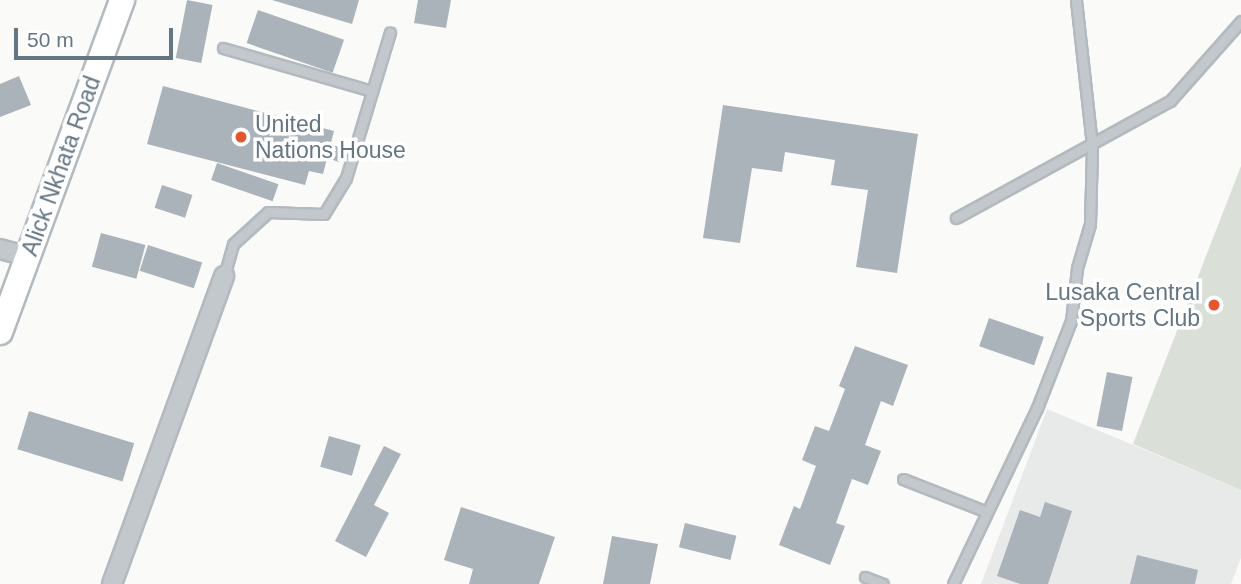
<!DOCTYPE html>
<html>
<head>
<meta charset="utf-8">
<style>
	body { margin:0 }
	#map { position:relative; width:1241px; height:584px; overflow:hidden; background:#fafaf8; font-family:Helvetica,sans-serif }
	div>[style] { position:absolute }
	.built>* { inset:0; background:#e8e9e9 }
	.green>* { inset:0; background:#dadfd7 }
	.building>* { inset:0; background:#aab3b9; transform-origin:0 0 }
	.roads { filter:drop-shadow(2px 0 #b3babf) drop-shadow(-2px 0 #b3babf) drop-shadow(0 2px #b3babf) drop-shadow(0 -2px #b3babf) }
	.lane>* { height:9px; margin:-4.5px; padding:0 4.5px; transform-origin:4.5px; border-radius:4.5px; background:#c3c8cc }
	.street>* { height:18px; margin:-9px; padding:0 9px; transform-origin:9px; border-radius:9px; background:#c3c8cc }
	.secondary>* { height:24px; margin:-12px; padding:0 12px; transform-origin:12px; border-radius:12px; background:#fff }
	.dots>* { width:19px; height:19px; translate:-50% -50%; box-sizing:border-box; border:4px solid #fff; border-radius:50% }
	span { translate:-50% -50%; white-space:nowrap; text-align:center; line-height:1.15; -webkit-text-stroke:7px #fff; paint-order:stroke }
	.poi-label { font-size:23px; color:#657683 }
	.left { translate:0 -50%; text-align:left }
	.right { translate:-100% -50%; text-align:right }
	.street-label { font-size:23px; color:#657683 }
	.scale { position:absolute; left:14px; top:28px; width:159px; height:32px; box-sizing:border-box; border:4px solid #657683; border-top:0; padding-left:9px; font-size:21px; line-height:24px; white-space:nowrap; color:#657683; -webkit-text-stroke:5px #fff; paint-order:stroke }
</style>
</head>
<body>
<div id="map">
	<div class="built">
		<i style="clip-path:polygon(1047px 409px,1241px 490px,1241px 558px,1231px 584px,981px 584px)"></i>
	</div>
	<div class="green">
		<i style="clip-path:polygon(1241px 166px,1241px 490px,1133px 444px)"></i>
	</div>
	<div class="building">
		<i style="left:187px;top:0;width:26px;height:59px;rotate:11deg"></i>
		<i style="clip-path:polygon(272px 0,359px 0,352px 24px)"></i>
		<i style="clip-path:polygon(418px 0,451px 0,446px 28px,414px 23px)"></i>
		<i style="left:258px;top:10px;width:91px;height:35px;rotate:19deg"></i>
		<i style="clip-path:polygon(19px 76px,31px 105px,0 117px,0 84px)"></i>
		<i style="clip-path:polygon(163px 86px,334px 131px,323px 174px,309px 171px,305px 185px,147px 144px)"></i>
		<i style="clip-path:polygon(723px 105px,918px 134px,897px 273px,856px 267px,868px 190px,831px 185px,835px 160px,785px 152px,782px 172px,752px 168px,740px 243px,703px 238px)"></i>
		<i style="left:333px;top:145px;width:12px;height:14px;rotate:20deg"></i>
		<i style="left:217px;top:163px;width:65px;height:18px;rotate:19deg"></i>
		<i style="left:162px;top:185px;width:32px;height:24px;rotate:18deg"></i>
		<i style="left:101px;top:233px;width:46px;height:35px;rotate:15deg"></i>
		<i style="left:148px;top:245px;width:57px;height:27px;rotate:18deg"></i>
		<i style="left:989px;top:318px;width:58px;height:30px;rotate:19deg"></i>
		<i style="clip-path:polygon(855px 346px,908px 365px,893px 406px,881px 401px,865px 445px,881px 451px,868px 485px,852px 479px,836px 523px,845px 526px,830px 565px,779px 545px,794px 506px,800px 509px,816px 466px,802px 460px,815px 426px,829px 431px,845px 389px,839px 386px)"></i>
		<i style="left:1107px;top:372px;width:26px;height:55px;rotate:11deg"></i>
		<i style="left:29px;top:411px;width:110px;height:40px;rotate:17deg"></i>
		<i style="left:329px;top:436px;width:33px;height:32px;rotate:16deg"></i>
		<i style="clip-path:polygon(384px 446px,401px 454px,374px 505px,389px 513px,366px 557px,335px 541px)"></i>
		<i style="clip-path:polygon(1045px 502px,1072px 511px,1048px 584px,1020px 584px,997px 576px,1020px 510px,1040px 517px)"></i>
		<i style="clip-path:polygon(461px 507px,555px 537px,539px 584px,469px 584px,473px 569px,444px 560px)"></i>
		<i style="left:685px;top:523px;width:53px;height:25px;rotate:14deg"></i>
		<i style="clip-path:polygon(612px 536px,658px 544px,650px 584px,603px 584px)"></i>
		<i style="clip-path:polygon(1137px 555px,1198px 570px,1195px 584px,1130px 584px)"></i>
	</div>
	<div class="roads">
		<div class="lane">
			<i style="left:223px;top:48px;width:155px;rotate:16.1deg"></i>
			<i style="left:956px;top:218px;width:244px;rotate:-28.7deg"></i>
			<i style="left:1170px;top:101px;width:107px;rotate:-48.4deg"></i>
			<i style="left:224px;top:276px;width:33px;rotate:-74deg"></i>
			<i style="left:233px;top:244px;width:47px;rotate:-42.4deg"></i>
			<i style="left:268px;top:212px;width:56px;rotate:2deg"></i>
			<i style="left:324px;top:214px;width:42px;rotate:-58.6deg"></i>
			<i style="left:346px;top:178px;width:152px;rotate:-73.2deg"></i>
			<i style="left:903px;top:479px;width:90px;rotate:21.4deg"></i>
			<i style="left:865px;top:577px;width:19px;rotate:21deg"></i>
			<i style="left:953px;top:584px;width:195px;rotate:-64.5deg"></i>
			<i style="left:1037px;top:408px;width:93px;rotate:-68.7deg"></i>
			<i style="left:1071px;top:321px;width:53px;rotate:-83.5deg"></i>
			<i style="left:1077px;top:268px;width:46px;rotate:-73.5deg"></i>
			<i style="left:1090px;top:224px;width:79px;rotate:-88.5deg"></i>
			<i style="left:1092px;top:145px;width:146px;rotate:-96.3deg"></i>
		</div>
		<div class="street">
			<i style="left:0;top:249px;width:28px;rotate:15deg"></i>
			<i style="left:112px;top:584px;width:328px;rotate:-70deg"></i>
		</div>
		<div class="secondary">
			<i style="left:0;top:332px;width:354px;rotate:-69.8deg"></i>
		</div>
	</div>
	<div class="dots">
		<i style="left:241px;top:137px;background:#e4572e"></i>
		<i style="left:1214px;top:305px;background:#e4572e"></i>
	</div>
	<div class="poi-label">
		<span class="left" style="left:255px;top:137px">United<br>Nations House</span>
		<span class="right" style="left:1200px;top:305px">Lusaka Central<br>Sports Club</span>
	</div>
	<div class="street-label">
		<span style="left:61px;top:166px;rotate:-70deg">Alick Nkhata Road</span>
	</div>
	<div class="scale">50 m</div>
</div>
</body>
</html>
